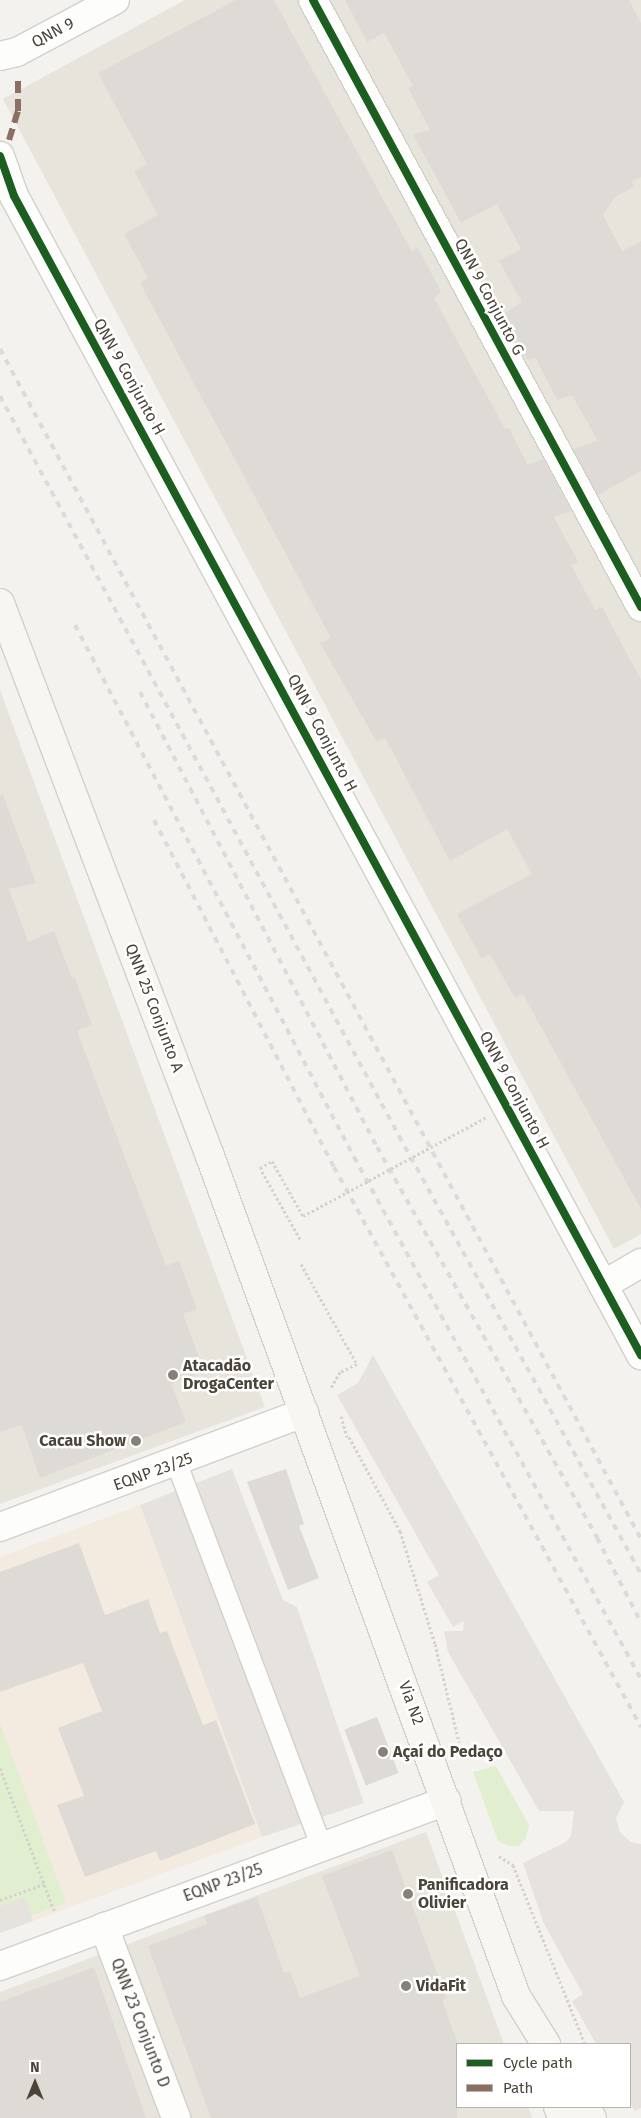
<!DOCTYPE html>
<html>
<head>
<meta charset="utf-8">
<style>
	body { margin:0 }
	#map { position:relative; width:641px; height:2118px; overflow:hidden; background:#f4f2ee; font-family:"Fira Sans",sans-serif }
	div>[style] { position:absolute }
	.residential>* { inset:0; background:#e7e4dc }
	.commercial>* { inset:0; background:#f3ebdf }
	.green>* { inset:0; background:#e1eecf }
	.parking>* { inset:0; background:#e6e3df }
	.building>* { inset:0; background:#dedbd6; transform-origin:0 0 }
	.path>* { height:3px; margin-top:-1.5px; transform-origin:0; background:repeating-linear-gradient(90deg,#d3d2cc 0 2.5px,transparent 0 5px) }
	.roads { filter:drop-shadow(1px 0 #d2d0cb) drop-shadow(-1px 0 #d2d0cb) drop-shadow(0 1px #d2d0cb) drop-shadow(0 -1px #d2d0cb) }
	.service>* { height:20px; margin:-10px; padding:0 10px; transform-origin:10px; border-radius:10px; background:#fdfdfc }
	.minor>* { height:28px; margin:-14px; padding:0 14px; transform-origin:14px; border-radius:14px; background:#fdfdfc }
	.tertiary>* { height:28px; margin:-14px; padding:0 14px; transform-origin:14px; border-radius:14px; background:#fdfdfc }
	.secondary>* { height:28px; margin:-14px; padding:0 14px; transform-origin:14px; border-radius:14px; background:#f7f6f1 }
	.rail>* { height:4px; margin-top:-2px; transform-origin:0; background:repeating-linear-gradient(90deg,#dbdbda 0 6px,transparent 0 12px) }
	.path-bridge>* { height:3px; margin-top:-1.5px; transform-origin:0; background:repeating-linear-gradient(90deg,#d3d2cc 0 2.5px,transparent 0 5px) }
	.quiet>* { height:6px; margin-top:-3px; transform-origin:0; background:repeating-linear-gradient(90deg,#8d6e63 0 12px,transparent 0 18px) }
	.cycleway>* { height:8px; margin:-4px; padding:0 4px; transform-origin:4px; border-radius:4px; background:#1b5e20 }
	.dots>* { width:14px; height:14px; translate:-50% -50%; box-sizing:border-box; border:2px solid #fff; border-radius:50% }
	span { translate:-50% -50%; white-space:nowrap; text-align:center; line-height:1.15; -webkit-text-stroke:5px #fff; paint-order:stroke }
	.street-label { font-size:16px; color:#4b4439 }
	.poi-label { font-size:16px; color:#4b4439; font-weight:700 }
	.left { translate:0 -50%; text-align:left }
	.right { translate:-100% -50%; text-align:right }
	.legend { position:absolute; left:456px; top:2043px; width:175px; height:65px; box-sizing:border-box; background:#fff; border:1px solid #b7b4b0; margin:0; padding:6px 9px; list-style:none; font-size:15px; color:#4b4439 }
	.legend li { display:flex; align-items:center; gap:10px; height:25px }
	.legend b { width:25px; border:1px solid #b7b4b0 }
	.north { position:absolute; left:10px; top:2058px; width:50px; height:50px; -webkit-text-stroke:4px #fff; paint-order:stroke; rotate:0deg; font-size:14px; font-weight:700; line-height:20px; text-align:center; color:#4b4439 }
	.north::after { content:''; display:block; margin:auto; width:18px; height:22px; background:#4b4439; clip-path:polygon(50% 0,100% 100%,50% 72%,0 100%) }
</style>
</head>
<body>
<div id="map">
	<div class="residential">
		<i style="clip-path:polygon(185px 0,641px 0,641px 1234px,614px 1249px,3px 99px)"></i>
		<i style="clip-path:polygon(0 690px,265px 1407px,0 1504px)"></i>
		<i style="clip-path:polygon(426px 1832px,504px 2044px,457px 2044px,457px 2107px,528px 2107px,532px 2118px,0 2118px,0 1992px)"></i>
	</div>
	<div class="commercial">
		<i style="clip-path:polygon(140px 1505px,262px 1837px,0 1933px,0 1557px)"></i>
	</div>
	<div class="green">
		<i style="clip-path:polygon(0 1723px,66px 1903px,0 1927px)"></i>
		<i style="clip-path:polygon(496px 1766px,529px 1825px,526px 1838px,519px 1846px,508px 1846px,498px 1841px,473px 1772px)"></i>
	</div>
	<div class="parking">
		<i style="clip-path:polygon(373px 1355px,624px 1802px,616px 1818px,620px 1832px,631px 1842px,641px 1844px,641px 2108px,635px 2111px,630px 2103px,630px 2044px,596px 2044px,572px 2001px,583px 1994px,544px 1924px,523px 1863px,566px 1842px,571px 1836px,574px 1811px,539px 1811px,448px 1652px,444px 1631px,463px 1631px,464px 1621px,453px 1627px,427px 1582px,439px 1575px,337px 1395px,358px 1383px)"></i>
		<i style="clip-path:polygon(232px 1469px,283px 1600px,297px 1607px,364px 1803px,262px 1837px,140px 1505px)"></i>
		<i style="clip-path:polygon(25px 1897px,33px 1921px,0 1933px,0 1906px)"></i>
	</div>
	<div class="building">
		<i style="clip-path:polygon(236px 0,274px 0,412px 252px,417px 247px,441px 291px,434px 298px,505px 429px,509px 428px,528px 465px,543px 459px,571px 511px,554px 517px,578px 562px,571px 565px,595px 610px,602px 607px,641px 680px,641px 1209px,523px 994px,515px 998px,490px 954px,482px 959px,457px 914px,532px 874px,507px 829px,450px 861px,390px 747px,385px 738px,377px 742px,320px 643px,331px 638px,140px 283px,148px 278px,124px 234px,158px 215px,134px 171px,147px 164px,98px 73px)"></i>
		<i style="clip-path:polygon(345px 0,629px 0,641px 23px,641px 177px,631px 182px,634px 187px,615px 197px,603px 215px,622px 251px,641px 241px,641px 471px,598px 495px,573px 449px,598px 441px,572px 395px,557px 400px,535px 357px,528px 361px,503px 315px,522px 302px,499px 261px,521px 249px,497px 204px,461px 223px,413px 134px,430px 130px,408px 88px,413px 86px,384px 33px,367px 42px)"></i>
		<i style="clip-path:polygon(0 795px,3px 795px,36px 883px,9px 889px,28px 942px,54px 931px,72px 978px,75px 978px,92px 1025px,77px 1031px,166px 1266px,179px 1261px,197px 1309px,183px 1314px,204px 1371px,171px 1384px,186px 1422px,40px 1478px,22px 1425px,0 1432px)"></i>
		<i style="clip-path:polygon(286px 1469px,304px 1524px,299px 1526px,319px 1578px,288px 1590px,247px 1482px)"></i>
		<i style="clip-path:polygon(79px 1543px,105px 1615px,148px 1599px,160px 1633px,167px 1631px,203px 1725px,216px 1720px,255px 1824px,160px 1861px,156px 1851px,85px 1877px,57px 1805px,84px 1796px,58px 1728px,102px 1711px,83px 1663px,0 1692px,0 1572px)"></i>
		<i style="left:377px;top:1717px;width:60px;height:35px;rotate:69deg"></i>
		<i style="clip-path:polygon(392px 1850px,446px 1998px,442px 2000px,457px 2041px,457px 2118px,211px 2118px,148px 1946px,207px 1924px,204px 1916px,257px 1897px,284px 1973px,290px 1971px,300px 1998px,360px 1976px,322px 1876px)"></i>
		<i style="clip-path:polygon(94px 1967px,146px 2118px,0 2118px,0 2002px)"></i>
	</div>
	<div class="path">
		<i style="left:301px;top:1264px;width:115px;rotate:60.8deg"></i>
		<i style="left:357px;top:1364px;width:19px;rotate:155deg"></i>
		<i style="left:340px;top:1372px;width:20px;rotate:120deg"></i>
		<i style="left:341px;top:1416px;width:22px;rotate:74deg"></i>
		<i style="left:349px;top:1437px;width:107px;rotate:61.5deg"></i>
		<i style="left:400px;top:1531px;width:118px;rotate:72.8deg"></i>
		<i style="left:435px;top:1644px;width:101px;rotate:76.2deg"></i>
		<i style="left:0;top:1768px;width:155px;rotate:69.2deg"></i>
		<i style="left:499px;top:1856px;width:17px;rotate:33deg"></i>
		<i style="left:513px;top:1865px;width:193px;rotate:68.1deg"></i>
		<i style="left:0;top:1900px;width:47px;rotate:-20deg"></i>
	</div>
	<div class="roads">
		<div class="service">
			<i style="left:177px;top:1464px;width:410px;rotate:69.3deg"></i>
		</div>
		<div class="minor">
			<i style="left:313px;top:0;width:690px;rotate:61.61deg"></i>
			<i style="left:603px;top:1285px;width:44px;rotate:-30.1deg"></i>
			<i style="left:0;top:1527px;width:325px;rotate:-20.6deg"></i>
			<i style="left:104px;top:1927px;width:204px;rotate:69.3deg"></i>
			<i style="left:0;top:1966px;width:476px;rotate:-20.3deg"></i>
		</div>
		<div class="tertiary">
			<i style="left:0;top:56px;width:17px;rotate:-13deg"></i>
			<i style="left:17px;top:52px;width:111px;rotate:-28deg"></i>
			<i style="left:0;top:156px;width:42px;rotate:70.7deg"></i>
			<i style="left:14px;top:196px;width:1318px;rotate:61.59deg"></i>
		</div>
		<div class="secondary">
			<i style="left:0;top:603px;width:592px;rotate:69.21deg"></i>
			<i style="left:210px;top:1156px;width:894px;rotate:69.98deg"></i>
			<i style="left:516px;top:1996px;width:57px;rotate:58deg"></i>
			<i style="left:558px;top:2107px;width:12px;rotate:66deg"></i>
			<i style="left:585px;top:2107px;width:13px;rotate:58deg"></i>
		</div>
	</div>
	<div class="rail">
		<i style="left:0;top:349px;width:1352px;rotate:61.69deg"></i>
		<i style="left:0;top:396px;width:841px;rotate:61.67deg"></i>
		<i style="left:399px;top:1136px;width:500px;rotate:61.08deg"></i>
		<i style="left:75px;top:625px;width:601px;rotate:62.33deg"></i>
		<i style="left:354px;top:1157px;width:596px;rotate:61.2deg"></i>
		<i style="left:140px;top:692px;width:513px;rotate:62.49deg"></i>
		<i style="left:377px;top:1147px;width:449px;rotate:60.6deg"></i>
		<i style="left:597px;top:1538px;width:95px;rotate:62.4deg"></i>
		<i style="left:154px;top:820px;width:391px;rotate:62.6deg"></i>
		<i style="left:334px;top:1167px;width:639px;rotate:61.27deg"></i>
	</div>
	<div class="path-bridge">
		<i style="left:300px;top:1239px;width:81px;rotate:-119.4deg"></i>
		<i style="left:260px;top:1168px;width:14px;rotate:-30deg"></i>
		<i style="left:272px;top:1161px;width:63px;rotate:60.6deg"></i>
		<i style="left:303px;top:1216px;width:209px;rotate:-28.3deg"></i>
	</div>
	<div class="quiet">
		<i style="left:9px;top:140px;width:30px;rotate:-73deg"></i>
		<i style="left:18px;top:111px;width:31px;rotate:-90deg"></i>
	</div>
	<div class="cycleway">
		<i style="left:313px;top:0;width:690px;rotate:61.61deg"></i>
		<i style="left:0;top:156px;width:42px;rotate:70.7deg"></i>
		<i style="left:14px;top:196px;width:1318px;rotate:61.59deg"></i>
	</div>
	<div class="dots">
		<i style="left:173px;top:1375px;background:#868178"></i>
		<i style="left:136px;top:1441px;background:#868178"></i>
		<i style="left:383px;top:1752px;background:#868178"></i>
		<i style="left:408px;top:1894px;background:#868178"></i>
		<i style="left:406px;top:1986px;background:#868178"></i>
	</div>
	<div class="street-label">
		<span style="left:53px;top:33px;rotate:-28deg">QNN 9</span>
		<span style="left:489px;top:297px;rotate:62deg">QNN 9 Conjunto G</span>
		<span style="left:129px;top:377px;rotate:61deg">QNN 9 Conjunto H</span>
		<span style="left:322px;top:733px;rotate:62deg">QNN 9 Conjunto H</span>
		<span style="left:154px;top:1008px;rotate:69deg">QNN 25 Conjunto A</span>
		<span style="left:514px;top:1090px;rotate:62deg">QNN 9 Conjunto H</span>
		<span style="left:153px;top:1472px;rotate:-20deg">EQNP 23/25</span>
		<span style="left:411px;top:1703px;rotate:70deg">Via N2</span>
		<span style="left:223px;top:1883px;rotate:-20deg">EQNP 23/25</span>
		<span style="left:140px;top:2023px;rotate:69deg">QNN 23 Conjunto D</span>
	</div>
	<div class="poi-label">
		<span class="left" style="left:183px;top:1375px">Atacadão<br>DrogaCenter</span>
		<span class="right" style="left:126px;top:1441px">Cacau Show</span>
		<span class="left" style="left:393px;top:1752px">Açaí do Pedaço</span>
		<span class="left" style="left:418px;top:1894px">Panificadora<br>Olivier</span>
		<span class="left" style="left:416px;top:1986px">VidaFit</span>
	</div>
	<ul class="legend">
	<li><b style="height:6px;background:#1b5e20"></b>Cycle path</li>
	<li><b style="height:6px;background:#8d6e63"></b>Path</li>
	</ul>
	<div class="north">N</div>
</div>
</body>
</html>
